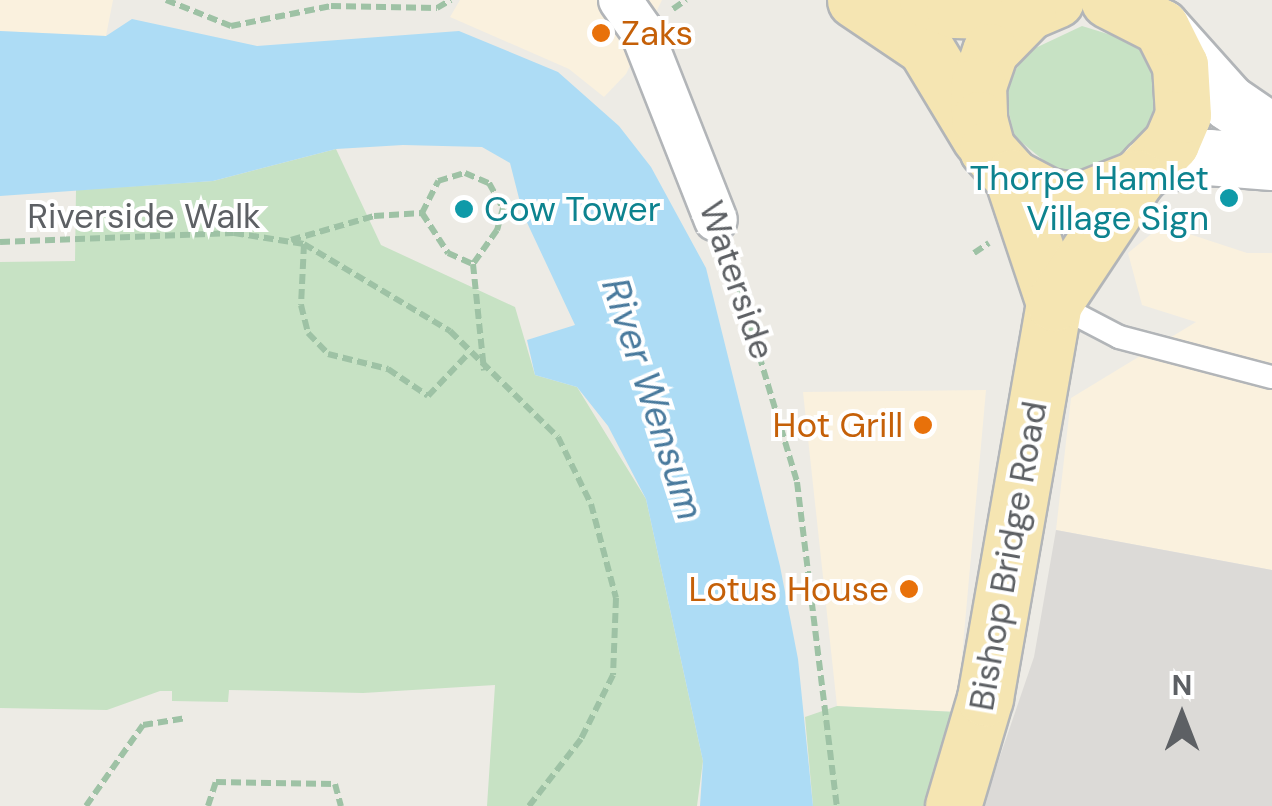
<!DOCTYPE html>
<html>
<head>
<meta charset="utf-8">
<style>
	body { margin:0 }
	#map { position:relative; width:1272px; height:806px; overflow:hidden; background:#edebe5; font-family:"DM Sans",sans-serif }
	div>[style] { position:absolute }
	.commercial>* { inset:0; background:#faf1de }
	.industrial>* { inset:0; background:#dcdad7 }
	.green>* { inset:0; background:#c7e2c4 }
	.water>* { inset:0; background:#addcf5 }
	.path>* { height:6px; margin-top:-3px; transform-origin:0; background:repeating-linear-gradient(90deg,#9ec2a5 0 10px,transparent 0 15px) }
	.roads { filter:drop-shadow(2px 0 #b2b5b8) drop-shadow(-2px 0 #b2b5b8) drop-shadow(0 2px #b2b5b8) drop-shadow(0 -2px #b2b5b8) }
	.lane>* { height:22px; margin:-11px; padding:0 11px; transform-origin:11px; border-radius:11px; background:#fff }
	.street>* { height:42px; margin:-21px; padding:0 21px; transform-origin:21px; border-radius:21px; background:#fff }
	.secondary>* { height:55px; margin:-27.5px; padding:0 27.5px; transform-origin:27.5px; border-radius:27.5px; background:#fff }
	.primary>* { height:55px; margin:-27.5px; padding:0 27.5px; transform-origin:27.5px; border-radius:27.5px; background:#f5e5b2 }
	.dots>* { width:28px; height:28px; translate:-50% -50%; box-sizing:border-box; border:5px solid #fff; border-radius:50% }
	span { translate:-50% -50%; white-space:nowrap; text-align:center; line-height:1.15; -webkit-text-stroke:8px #fff; paint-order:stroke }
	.food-label { font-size:35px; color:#c56008 }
	.left { translate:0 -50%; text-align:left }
	.right { translate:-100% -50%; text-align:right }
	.culture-label { font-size:35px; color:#0d838f }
	.street-label { font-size:35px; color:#5d6064 }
	.water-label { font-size:38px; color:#497a9d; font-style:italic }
	.north { position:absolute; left:1132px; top:666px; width:100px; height:100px; -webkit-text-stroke:8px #fff; paint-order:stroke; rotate:0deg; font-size:28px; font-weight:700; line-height:40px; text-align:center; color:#5d6064 }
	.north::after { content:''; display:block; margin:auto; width:35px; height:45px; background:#5d6064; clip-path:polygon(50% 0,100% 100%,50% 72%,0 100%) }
</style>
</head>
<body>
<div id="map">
	<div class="commercial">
		<i style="clip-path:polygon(0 0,113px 0,106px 36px,0 31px)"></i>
		<i style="clip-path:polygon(460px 0,662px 0,626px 74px,604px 97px,569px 69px,450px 17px)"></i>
		<i style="clip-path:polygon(1162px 225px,1247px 253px,1272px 253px,1272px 570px,1056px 530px,1071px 398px,1196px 322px,1142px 305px,1128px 253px)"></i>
		<i style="clip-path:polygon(986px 390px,957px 712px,837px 706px,803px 392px)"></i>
	</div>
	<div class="industrial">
		<i style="clip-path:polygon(1056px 530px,1272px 570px,1272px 806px,983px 806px,1034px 657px)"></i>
	</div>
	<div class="green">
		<i style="clip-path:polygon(1082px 26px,1137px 43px,1155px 73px,1155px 110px,1149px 125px,1118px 157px,1088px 169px,1054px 169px,1014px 136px,1006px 99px,1009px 79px,1029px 51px)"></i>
		<i style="clip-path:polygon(336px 149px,381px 245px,515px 307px,535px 375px,577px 387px,646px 499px,703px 761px,697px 806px,487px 806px,495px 685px,363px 693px,229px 690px,228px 702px,172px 701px,172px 691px,160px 691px,107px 710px,0 708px,0 262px,75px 261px,76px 190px,213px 181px)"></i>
		<i style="clip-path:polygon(837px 706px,957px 712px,927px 806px,813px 806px,805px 717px)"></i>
	</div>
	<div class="water">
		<i style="clip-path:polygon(132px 19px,257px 46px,459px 31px,558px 72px,619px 126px,651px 167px,706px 268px,780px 566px,798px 659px,813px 806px,700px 806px,703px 761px,646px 499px,608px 426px,577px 387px,535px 375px,527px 340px,575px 325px,523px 214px,510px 163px,482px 147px,403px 145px,336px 149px,213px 181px,0 196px,0 31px,106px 36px)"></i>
	</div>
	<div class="path">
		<i style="left:166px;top:0;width:70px;rotate:21.8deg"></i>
		<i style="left:231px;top:26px;width:102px;rotate:-11.3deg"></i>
		<i style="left:331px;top:6px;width:106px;rotate:1.1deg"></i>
		<i style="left:437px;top:8px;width:16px;rotate:-30deg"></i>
		<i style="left:673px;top:9px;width:16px;rotate:-35deg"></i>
		<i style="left:422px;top:213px;width:36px;rotate:-63deg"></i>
		<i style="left:438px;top:181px;width:28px;rotate:-17deg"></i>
		<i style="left:465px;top:173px;width:26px;rotate:23deg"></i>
		<i style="left:489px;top:183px;width:29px;rotate:61deg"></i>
		<i style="left:503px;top:208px;width:23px;rotate:105deg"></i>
		<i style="left:497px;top:230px;width:42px;rotate:125.2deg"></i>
		<i style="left:291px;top:240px;width:86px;rotate:-16.1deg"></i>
		<i style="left:374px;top:216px;width:48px;rotate:-3.6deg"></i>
		<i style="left:422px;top:213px;width:48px;rotate:57deg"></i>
		<i style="left:448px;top:253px;width:27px;rotate:24deg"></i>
		<i style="left:473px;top:264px;width:107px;rotate:84.1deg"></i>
		<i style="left:0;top:242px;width:234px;rotate:-2.2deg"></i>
		<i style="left:234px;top:233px;width:71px;rotate:8.9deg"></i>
		<i style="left:304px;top:244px;width:170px;rotate:30.8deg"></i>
		<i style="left:450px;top:331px;width:151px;rotate:44.5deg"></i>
		<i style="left:558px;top:437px;width:75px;rotate:63.8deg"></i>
		<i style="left:591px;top:504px;width:97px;rotate:75.1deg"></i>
		<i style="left:616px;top:598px;width:77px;rotate:92.2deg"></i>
		<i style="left:613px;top:675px;width:72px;rotate:116.6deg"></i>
		<i style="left:581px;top:739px;width:85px;rotate:127.8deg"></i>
		<i style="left:304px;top:244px;width:61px;rotate:92.8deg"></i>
		<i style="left:301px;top:305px;width:29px;rotate:76deg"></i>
		<i style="left:308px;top:333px;width:29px;rotate:46deg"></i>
		<i style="left:328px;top:354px;width:62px;rotate:14deg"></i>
		<i style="left:388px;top:369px;width:48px;rotate:34deg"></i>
		<i style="left:428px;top:396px;width:59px;rotate:-46.4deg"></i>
		<i style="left:974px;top:253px;width:18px;rotate:-34deg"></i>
		<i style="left:729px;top:255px;width:237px;rotate:73.3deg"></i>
		<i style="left:797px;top:482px;width:326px;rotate:83deg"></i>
		<i style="left:86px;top:806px;width:99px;rotate:-54.9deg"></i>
		<i style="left:143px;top:725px;width:44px;rotate:-9.2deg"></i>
		<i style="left:208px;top:806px;width:25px;rotate:-72deg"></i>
		<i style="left:216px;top:782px;width:119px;rotate:1deg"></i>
		<i style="left:335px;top:784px;width:23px;rotate:75deg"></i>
	</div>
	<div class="roads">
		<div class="lane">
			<i style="left:1054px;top:303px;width:73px;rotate:27.6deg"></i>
			<i style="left:1119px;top:337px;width:158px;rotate:14.7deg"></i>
		</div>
		<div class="street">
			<i style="left:620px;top:0;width:37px;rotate:55deg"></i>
			<i style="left:641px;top:30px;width:204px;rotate:68.5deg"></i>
		</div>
		<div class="secondary">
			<i style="left:1161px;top:27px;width:101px;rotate:48.2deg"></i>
			<i style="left:1228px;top:102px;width:53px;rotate:34.3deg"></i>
			<i style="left:1148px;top:166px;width:61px;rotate:-8.5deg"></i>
			<i style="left:1208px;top:157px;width:64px;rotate:4.5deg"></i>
		</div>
		<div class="primary">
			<i style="left:855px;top:0;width:84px;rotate:33.9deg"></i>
			<i style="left:925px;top:47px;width:106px;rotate:58.9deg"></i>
			<i style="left:927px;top:0;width:29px;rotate:20deg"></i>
			<i style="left:954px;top:10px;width:74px;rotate:1.5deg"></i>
			<i style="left:1056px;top:0;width:30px;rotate:157deg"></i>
			<i style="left:1028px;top:12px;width:54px;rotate:134.3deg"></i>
			<i style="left:990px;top:51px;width:36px;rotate:109deg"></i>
			<i style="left:978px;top:85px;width:34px;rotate:88deg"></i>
			<i style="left:979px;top:119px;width:31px;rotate:75deg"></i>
			<i style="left:987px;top:149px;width:38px;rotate:48deg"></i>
			<i style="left:1012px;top:177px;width:41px;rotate:27.8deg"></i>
			<i style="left:1048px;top:196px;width:30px;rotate:9deg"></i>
			<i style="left:1078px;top:201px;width:63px;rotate:-21.3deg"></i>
			<i style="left:1137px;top:178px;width:49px;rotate:-45.8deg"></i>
			<i style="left:1171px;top:143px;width:30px;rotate:-67deg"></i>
			<i style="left:1183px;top:115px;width:50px;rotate:-93.4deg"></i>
			<i style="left:1180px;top:65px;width:42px;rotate:-116.6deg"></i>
			<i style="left:1161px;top:27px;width:59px;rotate:-153deg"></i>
			<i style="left:1012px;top:177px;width:133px;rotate:71.6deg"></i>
			<i style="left:953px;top:806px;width:113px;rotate:-73.5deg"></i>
			<i style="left:985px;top:698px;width:401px;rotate:-80.1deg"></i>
			<i style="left:1054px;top:303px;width:150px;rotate:-56.4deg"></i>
		</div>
	</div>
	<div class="dots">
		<i style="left:601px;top:33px;background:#e8710a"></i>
		<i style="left:1229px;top:198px;background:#0f9aa8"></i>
		<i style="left:464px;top:209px;background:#0f9aa8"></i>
		<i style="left:923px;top:425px;background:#e8710a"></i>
		<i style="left:909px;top:589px;background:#e8710a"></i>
	</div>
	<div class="food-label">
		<span class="left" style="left:621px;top:33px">Zaks</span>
		<span class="right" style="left:903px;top:425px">Hot Grill</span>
		<span class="right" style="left:889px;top:589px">Lotus House</span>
	</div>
	<div class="culture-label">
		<span class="right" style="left:1209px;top:198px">Thorpe Hamlet<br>Village Sign</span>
		<span class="left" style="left:484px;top:209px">Cow Tower</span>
	</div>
	<div class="street-label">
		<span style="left:144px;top:216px">Riverside Walk</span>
		<span style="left:737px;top:280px;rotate:71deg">Waterside</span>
		<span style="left:1008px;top:556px;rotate:-80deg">Bishop Bridge Road</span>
	</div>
	<div class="water-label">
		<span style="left:652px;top:399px;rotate:72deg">River Wensum</span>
	</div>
	<div class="north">N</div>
</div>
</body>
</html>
